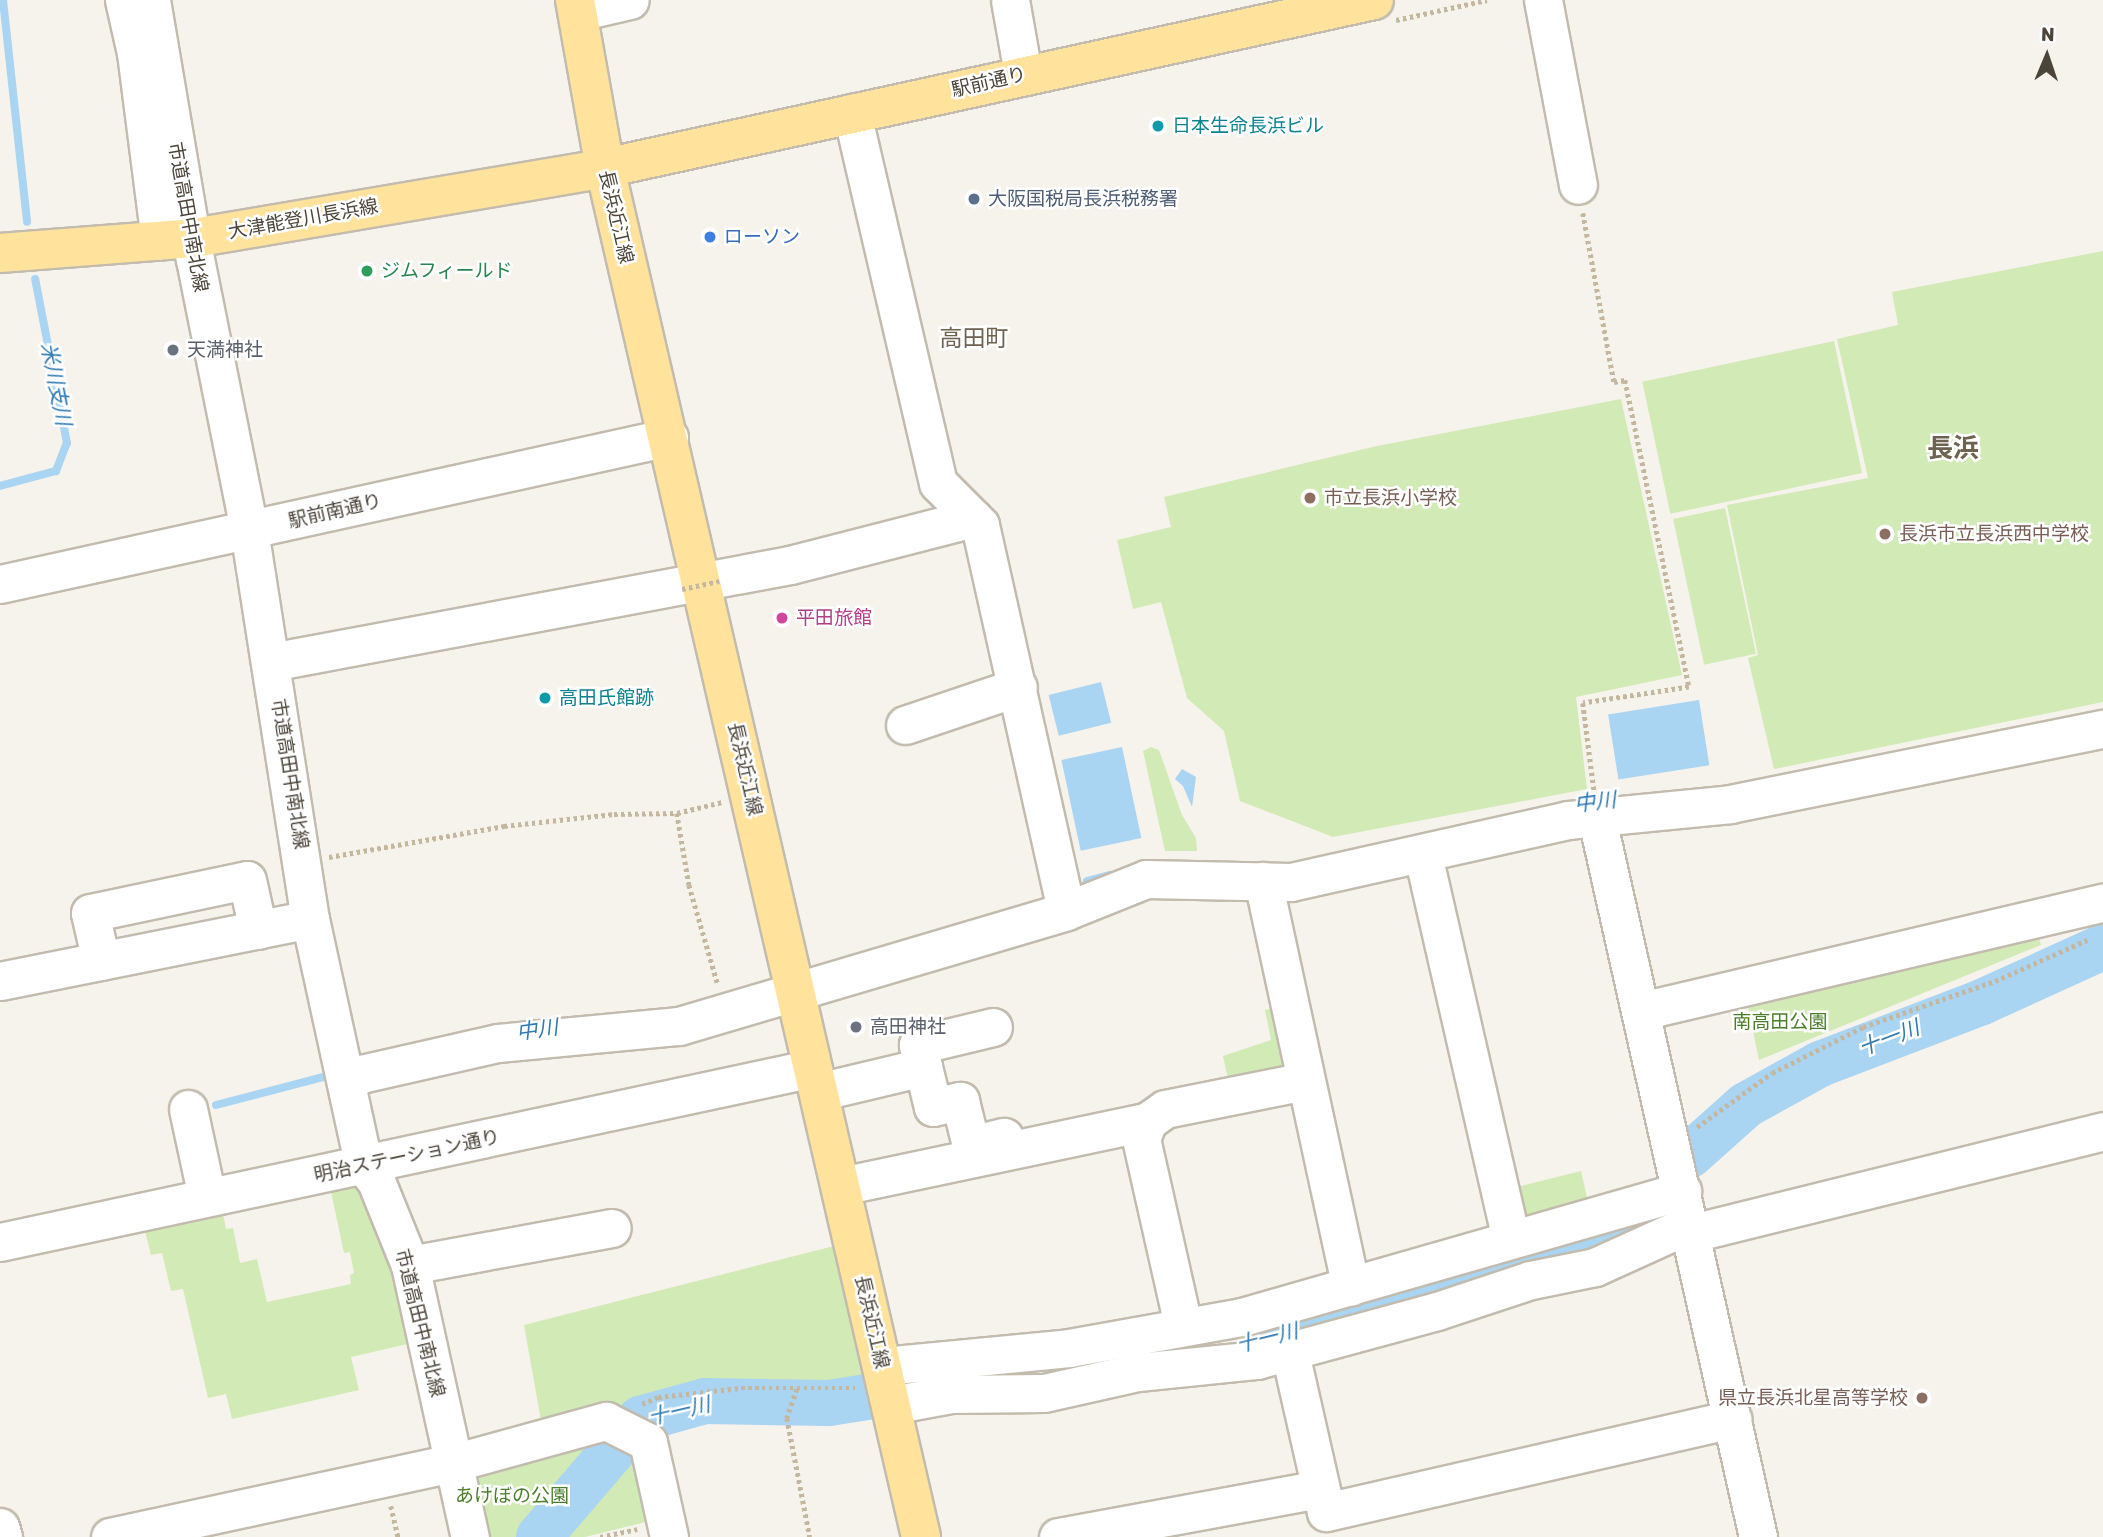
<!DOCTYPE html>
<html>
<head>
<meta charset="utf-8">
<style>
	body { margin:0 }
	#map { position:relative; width:2103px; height:1537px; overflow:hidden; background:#f6f3ec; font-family:Rubik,"Noto Sans JP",sans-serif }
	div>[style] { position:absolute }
	.green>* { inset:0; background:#d2eab5; transform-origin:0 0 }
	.water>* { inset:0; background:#a9d4f2; transform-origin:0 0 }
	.stream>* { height:8px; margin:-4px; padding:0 4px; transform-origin:4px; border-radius:4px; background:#a9d4f2 }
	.river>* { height:46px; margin:-23px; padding:0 23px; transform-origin:23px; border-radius:23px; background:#a9d4f2 }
	.path>* { height:4.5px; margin-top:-2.25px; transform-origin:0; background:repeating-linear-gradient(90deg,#c4b79f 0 3.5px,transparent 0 7px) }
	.roads { filter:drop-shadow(2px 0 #c2bbae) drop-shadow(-2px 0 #c2bbae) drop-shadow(0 2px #c2bbae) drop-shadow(0 -2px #c2bbae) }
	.minor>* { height:37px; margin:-18.5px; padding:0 18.5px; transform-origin:18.5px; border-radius:18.5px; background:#fff }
	.major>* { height:38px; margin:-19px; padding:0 19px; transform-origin:19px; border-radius:19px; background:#ffe39c }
	.path-bridge>* { height:4.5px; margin-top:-2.25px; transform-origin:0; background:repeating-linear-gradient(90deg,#c4b79f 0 3.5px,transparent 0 7px) }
	.dots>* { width:19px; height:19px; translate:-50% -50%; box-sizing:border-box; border:4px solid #fff; border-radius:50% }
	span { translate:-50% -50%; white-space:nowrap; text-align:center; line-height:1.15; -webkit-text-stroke:5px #fff; paint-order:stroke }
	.street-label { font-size:19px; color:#4b4439 }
	.culture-label { font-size:19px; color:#0d838f }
	.left { translate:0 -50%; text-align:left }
	.service-label { font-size:19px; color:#4e5e75 }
	.shop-label { font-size:19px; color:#366cbe }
	.leisure-label { font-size:19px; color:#27864d }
	.worship-label { font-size:19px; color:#5b616d }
	.education-label { font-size:19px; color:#785e54 }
	.right { translate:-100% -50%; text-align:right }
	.hotel-label { font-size:19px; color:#b23c85 }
	.park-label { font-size:19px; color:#4a7f2a }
	.water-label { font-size:21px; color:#2e7ab2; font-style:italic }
	.quarter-label { font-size:23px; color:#6e6250 }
	.district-label { font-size:26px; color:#6e6250; font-weight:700 }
	.north { position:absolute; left:2012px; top:21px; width:70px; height:70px; -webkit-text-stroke:5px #fff; paint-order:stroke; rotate:2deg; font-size:19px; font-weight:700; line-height:28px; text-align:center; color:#4b4439 }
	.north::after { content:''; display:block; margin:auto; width:24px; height:32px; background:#4b4439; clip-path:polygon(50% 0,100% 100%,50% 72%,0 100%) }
</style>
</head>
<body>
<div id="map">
	<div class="green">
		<i style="clip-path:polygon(2103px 251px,2103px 702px,1774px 769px,1748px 658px,1758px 655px,1727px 505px,1868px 478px,1837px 339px,1898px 325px,1892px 292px)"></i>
		<i style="left:1834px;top:341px;width:135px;height:196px;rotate:78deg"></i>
		<i style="clip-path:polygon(1621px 399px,1682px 675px,1576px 697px,1587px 789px,1333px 837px,1240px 801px,1224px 731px,1187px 698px,1161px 602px,1133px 609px,1117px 540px,1171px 527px,1164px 497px,1377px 446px)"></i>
		<i style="left:1725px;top:508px;width:149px;height:53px;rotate:78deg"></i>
		<i style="clip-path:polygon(1151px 747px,1159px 750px,1182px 815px,1196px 838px,1197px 851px,1165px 851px,1143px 751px)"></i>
		<i style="clip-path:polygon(2037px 931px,2041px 945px,1759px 1060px,1747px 1001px)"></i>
		<i style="clip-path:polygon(1277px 1007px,1284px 1062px,1280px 1069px,1229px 1084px,1223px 1056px,1271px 1040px,1265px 1010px)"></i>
		<i style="clip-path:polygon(1581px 1171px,1589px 1206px,1531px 1219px,1514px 1210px,1509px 1189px)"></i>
		<i style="clip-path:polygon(354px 1181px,394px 1266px,412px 1343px,351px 1357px,359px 1390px,232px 1419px,226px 1394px,208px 1398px,183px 1289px,171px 1291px,162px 1253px,151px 1255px,145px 1231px,150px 1224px,222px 1209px,226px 1229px,233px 1228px,240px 1263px,257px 1259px,267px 1302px,351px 1284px,350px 1275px,354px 1273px,350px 1252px,344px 1253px,330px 1187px)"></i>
		<i style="clip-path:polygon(834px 1246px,866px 1379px,840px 1386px,734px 1384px,655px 1394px,611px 1415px,543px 1432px,524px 1325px)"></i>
		<i style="clip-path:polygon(613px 1436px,529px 1537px,482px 1537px,468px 1474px)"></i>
		<i style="clip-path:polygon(628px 1441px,654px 1520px,585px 1537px,549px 1537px)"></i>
	</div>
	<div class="water">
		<i style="left:1101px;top:682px;width:42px;height:54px;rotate:76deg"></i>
		<i style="left:1699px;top:700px;width:66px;height:92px;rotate:81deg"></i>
		<i style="left:1122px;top:747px;width:93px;height:62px;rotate:78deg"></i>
		<i style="clip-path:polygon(1182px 769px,1196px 777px,1192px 807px,1183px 786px,1175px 779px)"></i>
	</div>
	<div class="stream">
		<i style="left:3px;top:0;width:223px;rotate:83.8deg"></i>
		<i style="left:0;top:486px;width:58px;rotate:-15deg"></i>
		<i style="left:56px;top:471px;width:30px;rotate:-69deg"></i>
		<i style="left:67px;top:443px;width:167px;rotate:-101deg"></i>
		<i style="left:1087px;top:881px;width:24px;rotate:-15deg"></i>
		<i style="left:216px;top:1105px;width:123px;rotate:-14.6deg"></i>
	</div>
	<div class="river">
		<i style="left:1690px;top:1155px;width:75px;rotate:-41.8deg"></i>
		<i style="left:1746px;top:1105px;width:85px;rotate:-29deg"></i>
		<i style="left:1820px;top:1064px;width:173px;rotate:-20.9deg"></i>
		<i style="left:1982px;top:1002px;width:133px;rotate:-24.4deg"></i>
		<i style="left:1282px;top:1336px;width:348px;rotate:-16.7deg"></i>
		<i style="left:539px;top:1537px;width:155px;rotate:-49.4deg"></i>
		<i style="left:640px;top:1419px;width:67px;rotate:-15.5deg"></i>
		<i style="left:705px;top:1401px;width:124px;rotate:0.9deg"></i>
		<i style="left:829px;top:1403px;width:45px;rotate:-9deg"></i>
	</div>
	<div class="path">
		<i style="left:1396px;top:20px;width:93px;rotate:-12.4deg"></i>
		<i style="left:1583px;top:213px;width:172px;rotate:79.6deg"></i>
		<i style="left:1614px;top:382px;width:11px;rotate:-10deg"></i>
		<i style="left:1625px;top:380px;width:314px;rotate:78.2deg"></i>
		<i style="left:1689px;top:687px;width:107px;rotate:171.4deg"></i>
		<i style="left:1583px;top:703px;width:88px;rotate:82.8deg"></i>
		<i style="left:677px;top:813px;width:73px;rotate:80.5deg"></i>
		<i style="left:689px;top:885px;width:104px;rotate:73.8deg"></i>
		<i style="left:329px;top:857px;width:178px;rotate:-10deg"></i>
		<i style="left:504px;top:826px;width:111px;rotate:-6.2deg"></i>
		<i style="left:614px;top:814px;width:63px;rotate:-0.9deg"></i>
		<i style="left:677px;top:813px;width:46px;rotate:-13.7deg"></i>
		<i style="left:1697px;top:1127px;width:92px;rotate:-35.8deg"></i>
		<i style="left:1772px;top:1073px;width:102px;rotate:-26.8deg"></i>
		<i style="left:1863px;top:1027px;width:140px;rotate:-19.2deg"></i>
		<i style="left:1995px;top:981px;width:101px;rotate:-24deg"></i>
		<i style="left:797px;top:1389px;width:31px;rotate:109deg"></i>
		<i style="left:787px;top:1418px;width:121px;rotate:79.1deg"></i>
		<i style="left:642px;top:1404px;width:17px;rotate:-24deg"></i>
		<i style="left:658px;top:1397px;width:83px;rotate:-6.2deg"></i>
		<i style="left:741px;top:1388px;width:114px"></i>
		<i style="left:391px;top:1506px;width:32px;rotate:77deg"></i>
		<i style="left:600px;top:1537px;width:38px;rotate:-12deg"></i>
	</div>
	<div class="roads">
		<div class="minor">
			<i style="left:124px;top:0;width:54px;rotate:77.2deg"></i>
			<i style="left:136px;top:53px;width:189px;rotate:82.7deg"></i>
			<i style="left:151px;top:0;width:263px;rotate:80.4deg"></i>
			<i style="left:195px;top:259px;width:276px;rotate:78.7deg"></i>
			<i style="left:249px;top:530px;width:394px;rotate:81.1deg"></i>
			<i style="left:310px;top:919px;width:253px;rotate:77.7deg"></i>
			<i style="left:364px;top:1166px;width:19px;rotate:51deg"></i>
			<i style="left:376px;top:1181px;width:91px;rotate:68deg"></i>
			<i style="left:410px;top:1265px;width:279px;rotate:77.6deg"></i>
			<i style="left:1010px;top:0;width:75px;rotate:80deg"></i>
			<i style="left:1543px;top:0;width:188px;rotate:79.3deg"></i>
			<i style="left:578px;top:12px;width:53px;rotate:-13deg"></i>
			<i style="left:973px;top:518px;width:10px;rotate:45deg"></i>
			<i style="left:980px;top:525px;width:395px;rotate:77.4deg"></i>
			<i style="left:0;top:584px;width:685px;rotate:-12.39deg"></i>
			<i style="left:271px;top:662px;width:528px;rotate:-10.59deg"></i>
			<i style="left:790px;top:565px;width:189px;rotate:-14.4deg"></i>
			<i style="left:973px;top:518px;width:49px;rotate:-135deg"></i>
			<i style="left:938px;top:483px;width:380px;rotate:-103.1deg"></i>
			<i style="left:905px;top:725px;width:119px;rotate:-18.6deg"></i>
			<i style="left:1597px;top:819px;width:736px;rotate:77.36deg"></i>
			<i style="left:1423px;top:855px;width:394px;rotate:77.1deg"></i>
			<i style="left:1263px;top:881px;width:415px;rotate:77.8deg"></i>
			<i style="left:101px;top:961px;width:49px;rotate:-102.9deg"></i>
			<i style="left:90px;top:913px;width:160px;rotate:-11.9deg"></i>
			<i style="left:247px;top:880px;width:51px;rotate:77.6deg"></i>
			<i style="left:0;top:981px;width:316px;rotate:-11.3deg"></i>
			<i style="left:1641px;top:1011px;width:474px;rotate:-13.2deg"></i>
			<i style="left:923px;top:1067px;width:41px;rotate:76deg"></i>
			<i style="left:933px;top:1107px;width:28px;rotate:-13deg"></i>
			<i style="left:960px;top:1101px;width:45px;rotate:76deg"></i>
			<i style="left:971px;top:1145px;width:34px;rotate:-14deg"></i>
			<i style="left:347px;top:1083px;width:17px;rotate:-33deg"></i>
			<i style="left:361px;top:1074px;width:140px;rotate:-12.8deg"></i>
			<i style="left:498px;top:1043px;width:182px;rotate:-5.4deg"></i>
			<i style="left:679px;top:1026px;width:404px;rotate:-16.5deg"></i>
			<i style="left:1066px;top:911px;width:86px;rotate:-21.8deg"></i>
			<i style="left:1146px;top:879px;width:145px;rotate:1.2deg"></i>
			<i style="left:1291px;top:882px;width:284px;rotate:-12.6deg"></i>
			<i style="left:1568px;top:820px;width:163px;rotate:-5.6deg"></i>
			<i style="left:1730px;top:804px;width:380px;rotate:-11.4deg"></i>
			<i style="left:818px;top:1092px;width:108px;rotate:-13.4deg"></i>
			<i style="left:923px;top:1067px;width:23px;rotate:-103deg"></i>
			<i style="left:918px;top:1045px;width:77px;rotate:-13.5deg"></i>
			<i style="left:188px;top:1109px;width:90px;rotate:77.8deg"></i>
			<i style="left:855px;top:1183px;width:299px;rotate:-11.9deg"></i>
			<i style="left:1692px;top:1233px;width:423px;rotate:-13.9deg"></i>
			<i style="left:0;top:1242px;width:831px;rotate:-12.08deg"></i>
			<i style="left:410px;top:1265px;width:205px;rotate:-10.4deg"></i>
			<i style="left:1183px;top:1325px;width:191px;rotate:-102.7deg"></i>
			<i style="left:1141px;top:1139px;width:19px;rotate:-69deg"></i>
			<i style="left:1148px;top:1121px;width:21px;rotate:-35deg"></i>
			<i style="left:1165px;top:1109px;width:143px;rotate:-11.3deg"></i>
			<i style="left:1290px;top:1353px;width:163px;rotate:77.2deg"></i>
			<i style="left:883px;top:1366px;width:187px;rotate:-5.5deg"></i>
			<i style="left:1069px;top:1348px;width:176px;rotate:-10.2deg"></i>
			<i style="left:1242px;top:1317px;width:458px;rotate:-16deg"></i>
			<i style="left:891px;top:1405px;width:61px;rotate:-10.4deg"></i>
			<i style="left:951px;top:1394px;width:93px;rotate:-0.6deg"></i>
			<i style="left:1044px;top:1393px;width:96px;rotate:-12.6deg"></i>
			<i style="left:1138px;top:1372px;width:120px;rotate:-5.8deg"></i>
			<i style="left:1257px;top:1360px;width:187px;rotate:-15.2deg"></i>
			<i style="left:1437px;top:1311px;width:99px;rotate:-18.3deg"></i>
			<i style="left:1531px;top:1280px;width:65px;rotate:-11.5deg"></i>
			<i style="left:1595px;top:1267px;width:104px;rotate:-24.4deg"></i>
			<i style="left:1326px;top:1512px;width:417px;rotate:-12.9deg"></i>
			<i style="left:0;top:1527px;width:10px;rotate:73deg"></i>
			<i style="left:110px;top:1537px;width:351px;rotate:-12.2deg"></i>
			<i style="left:453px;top:1463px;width:159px;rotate:-15.4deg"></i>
			<i style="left:606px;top:1421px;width:47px;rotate:26.6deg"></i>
			<i style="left:648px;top:1442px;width:97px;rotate:77.5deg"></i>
			<i style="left:1058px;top:1537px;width:266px;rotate:-10.4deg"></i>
		</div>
		<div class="major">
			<i style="left:575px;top:0;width:171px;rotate:79.9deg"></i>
			<i style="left:605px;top:168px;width:1405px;rotate:77deg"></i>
			<i style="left:0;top:253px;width:194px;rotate:-4.4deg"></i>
			<i style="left:193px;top:238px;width:418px;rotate:-9.6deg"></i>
			<i style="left:605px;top:168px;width:787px;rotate:-12.32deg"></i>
		</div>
	</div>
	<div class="path-bridge">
		<i style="left:682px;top:589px;width:38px;rotate:-12deg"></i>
	</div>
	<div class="dots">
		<i style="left:1158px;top:126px;background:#0f9aa8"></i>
		<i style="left:974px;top:199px;background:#5c6f8a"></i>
		<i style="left:710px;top:237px;background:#3f7fe0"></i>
		<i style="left:367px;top:271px;background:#2e9e5b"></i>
		<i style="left:173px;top:350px;background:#6b7280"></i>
		<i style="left:1310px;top:498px;background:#8d6e63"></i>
		<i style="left:1885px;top:534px;background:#8d6e63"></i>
		<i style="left:782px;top:618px;background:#d1479c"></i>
		<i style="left:545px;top:698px;background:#0f9aa8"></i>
		<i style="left:856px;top:1027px;background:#6b7280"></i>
		<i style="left:1922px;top:1398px;background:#8d6e63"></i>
	</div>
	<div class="street-label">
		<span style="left:989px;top:82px;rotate:-13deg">駅前通り</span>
		<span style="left:188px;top:217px;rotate:80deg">市道高田中南北線</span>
		<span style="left:616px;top:217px;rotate:77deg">長浜近江線</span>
		<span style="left:303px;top:219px;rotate:-10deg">大津能登川長浜線</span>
		<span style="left:335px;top:511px;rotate:-13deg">駅前南通り</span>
		<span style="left:745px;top:769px;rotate:77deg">長浜近江線</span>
		<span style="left:290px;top:774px;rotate:81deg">市道高田中南北線</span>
		<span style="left:407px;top:1156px;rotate:-12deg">明治ステーション通り</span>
		<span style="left:872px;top:1322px;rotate:77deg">長浜近江線</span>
		<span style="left:420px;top:1323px;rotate:76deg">市道高田中南北線</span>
	</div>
	<div class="culture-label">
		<span class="left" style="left:1172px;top:126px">日本生命長浜ビル</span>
		<span class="left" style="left:559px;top:698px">高田氏館跡</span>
	</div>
	<div class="service-label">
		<span class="left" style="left:988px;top:199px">大阪国税局長浜税務署</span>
	</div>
	<div class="shop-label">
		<span class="left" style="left:724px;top:237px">ローソン</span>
	</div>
	<div class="leisure-label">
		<span class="left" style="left:381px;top:271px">ジムフィールド</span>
	</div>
	<div class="worship-label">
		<span class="left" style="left:187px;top:350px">天満神社</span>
		<span class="left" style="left:870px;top:1027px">高田神社</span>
	</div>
	<div class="education-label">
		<span class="left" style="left:1324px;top:498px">市立長浜小学校</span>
		<span class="left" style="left:1899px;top:534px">長浜市立長浜西中学校</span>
		<span class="right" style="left:1908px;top:1398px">県立長浜北星高等学校</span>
	</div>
	<div class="hotel-label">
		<span class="left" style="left:796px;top:618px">平田旅館</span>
	</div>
	<div class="park-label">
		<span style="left:1780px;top:1022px">南高田公園</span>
		<span style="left:512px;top:1496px">あけぼの公園</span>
	</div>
	<div class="water-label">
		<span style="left:56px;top:384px;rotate:79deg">米川支川</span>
		<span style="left:1595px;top:802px;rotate:-7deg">中川</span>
		<span style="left:537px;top:1030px;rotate:-8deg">中川</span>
		<span style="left:1889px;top:1038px;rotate:-21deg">十一川</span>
		<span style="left:1267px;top:1338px;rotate:-14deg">十一川</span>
		<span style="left:679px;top:1411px;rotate:-13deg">十一川</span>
	</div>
	<div class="quarter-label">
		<span style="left:974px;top:338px">高田町</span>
	</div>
	<div class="district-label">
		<span style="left:1953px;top:449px">長浜</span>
	</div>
	<div class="north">N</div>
</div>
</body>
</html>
